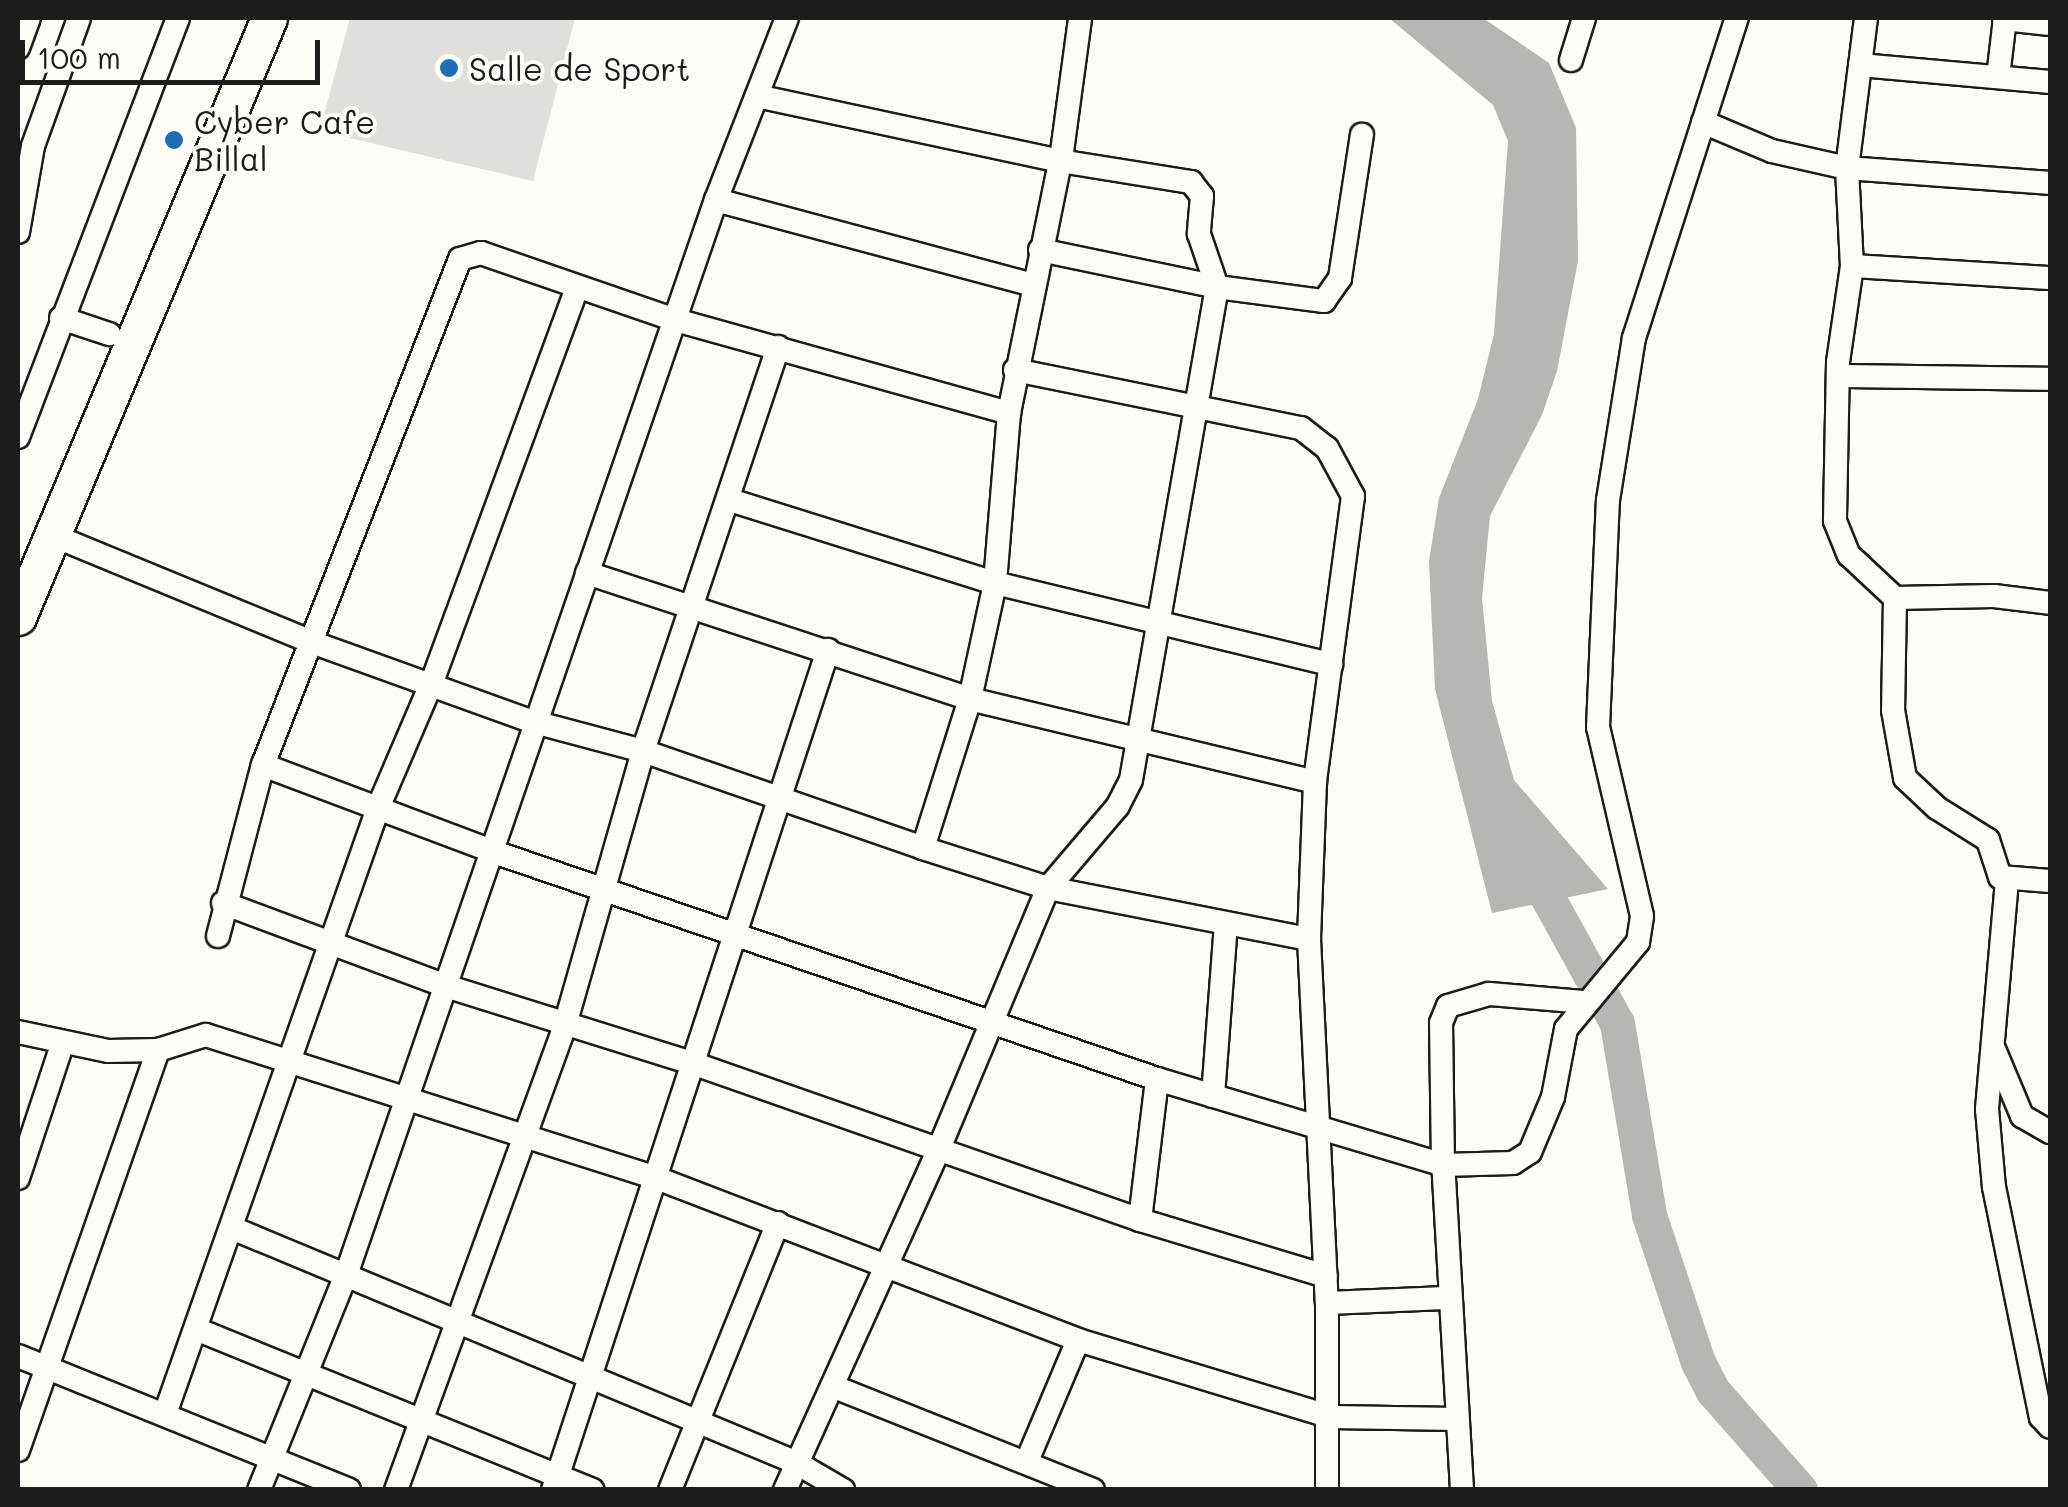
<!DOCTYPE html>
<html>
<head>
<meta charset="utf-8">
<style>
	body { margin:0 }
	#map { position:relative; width:2068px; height:1507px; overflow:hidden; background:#fdfcf7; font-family:Mali,sans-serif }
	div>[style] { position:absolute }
	.green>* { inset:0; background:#e0dfdb }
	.water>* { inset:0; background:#b7b6b2 }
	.river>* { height:35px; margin:-17.5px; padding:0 17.5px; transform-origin:17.5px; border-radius:17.5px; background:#b7b6b2 }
	.roads { filter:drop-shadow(2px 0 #1c1c1c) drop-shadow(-2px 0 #1c1c1c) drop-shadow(0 2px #1c1c1c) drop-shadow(0 -2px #1c1c1c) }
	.street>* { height:22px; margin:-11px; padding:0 11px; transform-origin:11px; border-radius:11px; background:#fdfcf7 }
	.primary>* { height:35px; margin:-17.5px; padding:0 17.5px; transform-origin:17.5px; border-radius:17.5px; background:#fdfcf7 }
	.dots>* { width:28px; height:28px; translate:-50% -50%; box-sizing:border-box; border:5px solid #fdfcf7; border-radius:50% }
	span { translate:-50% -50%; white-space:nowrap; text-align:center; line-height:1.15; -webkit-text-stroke:8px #fdfcf7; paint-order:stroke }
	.poi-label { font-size:32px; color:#1c1c1c }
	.left { translate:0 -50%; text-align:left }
	.frame { position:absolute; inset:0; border:20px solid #1c1c1c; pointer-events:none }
	.scale { position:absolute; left:20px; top:40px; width:300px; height:45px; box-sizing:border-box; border:5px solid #1c1c1c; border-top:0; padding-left:12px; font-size:30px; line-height:35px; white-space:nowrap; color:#1c1c1c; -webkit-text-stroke:8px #fdfcf7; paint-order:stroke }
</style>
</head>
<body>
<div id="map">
	<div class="green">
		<i style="clip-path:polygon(350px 18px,575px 18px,533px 181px,332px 134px,335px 122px,323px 118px)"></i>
	</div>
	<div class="water">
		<i style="clip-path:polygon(1389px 18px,1483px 18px,1549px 63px,1576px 128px,1578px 261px,1557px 371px,1542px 415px,1490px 516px,1482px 598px,1492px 701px,1514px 780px,1608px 889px,1492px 913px,1435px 689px,1429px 561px,1439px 498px,1478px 399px,1494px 334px,1508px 141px,1493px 105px)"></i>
	</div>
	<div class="river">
		<i style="left:1528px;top:862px;width:184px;rotate:61.1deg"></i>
		<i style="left:1617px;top:1023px;width:195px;rotate:80.5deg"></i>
		<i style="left:1649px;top:1215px;width:155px;rotate:71.6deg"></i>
		<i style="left:1698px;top:1362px;width:33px;rotate:63deg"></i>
		<i style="left:1713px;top:1391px;width:132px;rotate:48.7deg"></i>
	</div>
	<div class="roads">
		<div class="street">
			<i style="left:1866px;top:18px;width:151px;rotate:97.2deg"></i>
			<i style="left:1847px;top:168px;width:204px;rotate:4.2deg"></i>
			<i style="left:2004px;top:19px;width:46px;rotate:6.2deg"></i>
			<i style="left:18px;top:48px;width:32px;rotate:-70deg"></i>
			<i style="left:1571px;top:60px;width:44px;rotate:-72.8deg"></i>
			<i style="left:1860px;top:65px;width:191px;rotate:5.1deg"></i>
			<i style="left:1998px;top:77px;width:59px;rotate:-83.2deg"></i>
			<i style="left:757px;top:96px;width:310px;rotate:12.1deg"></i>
			<i style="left:1060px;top:161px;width:133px;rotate:9.1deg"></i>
			<i style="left:1191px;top:182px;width:18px;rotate:52deg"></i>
			<i style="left:1202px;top:196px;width:38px;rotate:95deg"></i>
			<i style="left:1199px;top:234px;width:56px;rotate:71.2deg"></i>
			<i style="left:1217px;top:287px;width:500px;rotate:99.9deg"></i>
			<i style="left:1131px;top:780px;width:30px;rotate:117deg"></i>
			<i style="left:1117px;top:807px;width:106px;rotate:130.4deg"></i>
			<i style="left:1048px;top:888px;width:283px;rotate:112.7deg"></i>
			<i style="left:939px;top:1149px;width:374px;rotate:114.3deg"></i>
			<i style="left:1703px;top:122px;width:75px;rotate:22.8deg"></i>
			<i style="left:1772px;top:151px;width:77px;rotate:12.8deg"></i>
			<i style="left:1847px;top:168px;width:98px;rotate:87.1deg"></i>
			<i style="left:1852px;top:266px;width:97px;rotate:98.3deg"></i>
			<i style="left:1838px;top:362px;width:159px;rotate:91.1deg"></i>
			<i style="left:1835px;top:521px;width:37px;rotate:68deg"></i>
			<i style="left:1849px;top:555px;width:63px;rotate:43.1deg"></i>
			<i style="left:1895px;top:598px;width:99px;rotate:-1.2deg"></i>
			<i style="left:1994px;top:596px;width:56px;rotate:7.1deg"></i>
			<i style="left:716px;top:200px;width:328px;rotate:15deg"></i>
			<i style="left:18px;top:232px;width:87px;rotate:-80.1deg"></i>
			<i style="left:33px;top:146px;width:136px;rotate:-70.2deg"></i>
			<i style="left:1040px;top:250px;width:181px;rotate:11.8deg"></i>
			<i style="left:1217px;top:287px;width:108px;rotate:7.5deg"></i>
			<i style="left:1324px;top:301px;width:28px;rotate:-55deg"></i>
			<i style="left:1340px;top:278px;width:145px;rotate:-81.3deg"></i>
			<i style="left:1852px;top:266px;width:198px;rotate:3.5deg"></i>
			<i style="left:61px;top:318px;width:51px;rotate:18.4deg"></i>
			<i style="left:1015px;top:370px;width:292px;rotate:11.5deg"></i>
			<i style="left:1301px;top:428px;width:33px;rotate:38deg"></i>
			<i style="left:1327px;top:448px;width:55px;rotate:61.6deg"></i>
			<i style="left:1353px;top:496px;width:289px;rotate:97.6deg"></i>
			<i style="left:1315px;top:782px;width:157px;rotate:92.2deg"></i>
			<i style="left:1309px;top:939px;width:364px;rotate:87.2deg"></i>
			<i style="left:1327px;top:1303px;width:187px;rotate:90deg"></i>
			<i style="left:1838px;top:376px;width:212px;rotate:0.8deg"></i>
			<i style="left:18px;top:437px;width:449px;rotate:-69.1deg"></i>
			<i style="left:730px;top:500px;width:278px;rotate:17.4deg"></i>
			<i style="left:995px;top:583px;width:346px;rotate:13.6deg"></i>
			<i style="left:52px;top:535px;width:283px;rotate:22.4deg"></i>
			<i style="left:314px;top:643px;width:234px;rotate:19.8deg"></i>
			<i style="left:534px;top:722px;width:113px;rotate:14.9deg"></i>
			<i style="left:643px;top:751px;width:296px;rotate:19.1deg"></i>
			<i style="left:923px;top:848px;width:131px;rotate:17.7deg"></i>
			<i style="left:1048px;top:888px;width:266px;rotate:11.1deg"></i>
			<i style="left:587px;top:573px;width:403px;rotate:18.2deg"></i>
			<i style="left:970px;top:699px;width:355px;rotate:13.5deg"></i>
			<i style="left:1895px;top:598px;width:112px;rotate:91deg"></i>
			<i style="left:1893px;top:710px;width:69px;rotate:80deg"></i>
			<i style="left:1905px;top:778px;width:44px;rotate:43.2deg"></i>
			<i style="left:1937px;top:808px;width:60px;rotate:32.1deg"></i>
			<i style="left:1988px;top:840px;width:39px;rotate:72deg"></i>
			<i style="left:2000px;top:877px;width:50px;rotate:4.6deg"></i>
			<i style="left:263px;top:765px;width:247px;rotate:20.6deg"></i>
			<i style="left:494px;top:852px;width:701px;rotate:18.9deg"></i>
			<i style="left:1157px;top:1079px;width:299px;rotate:16.7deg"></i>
			<i style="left:1443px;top:1165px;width:142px;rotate:-90.8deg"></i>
			<i style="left:1441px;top:1023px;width:18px;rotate:-68deg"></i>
			<i style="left:1448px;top:1006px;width:43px;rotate:-16.3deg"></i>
			<i style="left:1489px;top:994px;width:95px;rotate:4.8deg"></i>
			<i style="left:923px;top:848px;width:156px;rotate:-72.5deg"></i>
			<i style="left:970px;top:699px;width:119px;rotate:-77.8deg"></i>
			<i style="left:995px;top:583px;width:171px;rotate:-85.3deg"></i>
			<i style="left:1009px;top:413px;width:266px;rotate:-78.5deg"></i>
			<i style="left:1062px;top:152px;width:135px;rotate:-82.3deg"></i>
			<i style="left:2007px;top:880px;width:230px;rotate:95deg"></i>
			<i style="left:1987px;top:1109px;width:78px;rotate:84.9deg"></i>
			<i style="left:1994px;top:1187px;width:235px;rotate:78.5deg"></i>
			<i style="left:2041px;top:1417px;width:13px;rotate:48deg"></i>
			<i style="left:223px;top:903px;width:241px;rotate:20.4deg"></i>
			<i style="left:449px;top:987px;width:255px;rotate:17.4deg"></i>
			<i style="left:692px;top:1063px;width:475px;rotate:19.3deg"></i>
			<i style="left:1140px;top:1220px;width:194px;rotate:16.8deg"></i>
			<i style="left:218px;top:936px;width:177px;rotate:-75.3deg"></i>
			<i style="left:263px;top:765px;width:543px;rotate:-68.73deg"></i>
			<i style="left:460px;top:259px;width:22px;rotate:-16deg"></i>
			<i style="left:481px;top:253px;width:206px;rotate:19deg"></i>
			<i style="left:676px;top:320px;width:346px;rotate:15.6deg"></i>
			<i style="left:18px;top:1032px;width:92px;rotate:11.9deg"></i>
			<i style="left:108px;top:1051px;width:50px;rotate:-1.1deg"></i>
			<i style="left:158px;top:1050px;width:50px;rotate:-17.4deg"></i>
			<i style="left:206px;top:1035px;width:475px;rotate:17.6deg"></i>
			<i style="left:659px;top:1179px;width:449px;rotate:21deg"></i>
			<i style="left:1078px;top:1340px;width:264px;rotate:16.9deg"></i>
			<i style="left:1331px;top:1417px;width:126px;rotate:0.9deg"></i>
			<i style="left:1994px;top:1049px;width:73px;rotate:67.3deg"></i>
			<i style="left:2022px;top:1116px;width:32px;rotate:30deg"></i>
			<i style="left:1213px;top:1096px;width:172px;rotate:-85.7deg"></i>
			<i style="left:18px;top:1178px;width:140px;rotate:-71.7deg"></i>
			<i style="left:1140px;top:1220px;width:142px;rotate:-83.1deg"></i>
			<i style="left:232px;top:1228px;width:610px;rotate:22.57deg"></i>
			<i style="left:795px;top:1462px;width:56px;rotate:30.3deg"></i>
			<i style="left:1327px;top:1303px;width:119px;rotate:-2.4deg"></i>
			<i style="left:196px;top:1329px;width:428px;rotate:22.1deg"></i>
			<i style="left:18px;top:1356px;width:357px;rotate:22deg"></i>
			<i style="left:832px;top:1386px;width:281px;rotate:21.7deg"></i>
			<i style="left:165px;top:1414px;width:642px;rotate:-70.63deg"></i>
			<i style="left:378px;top:808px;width:137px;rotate:-66.8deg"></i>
			<i style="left:432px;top:682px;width:421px;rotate:-69.8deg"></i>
			<i style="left:18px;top:1450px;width:424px;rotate:-70.7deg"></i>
			<i style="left:1027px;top:1461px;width:131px;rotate:-67.1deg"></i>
			<i style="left:259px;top:1490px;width:232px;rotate:-68deg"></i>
			<i style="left:346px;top:1275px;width:1137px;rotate:-71.01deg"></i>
			<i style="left:716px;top:200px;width:195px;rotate:-68.7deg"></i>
			<i style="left:396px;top:1490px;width:495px;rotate:-70deg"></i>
			<i style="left:565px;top:1025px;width:285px;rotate:-74.1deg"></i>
			<i style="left:643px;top:751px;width:426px;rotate:-71.5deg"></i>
			<i style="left:553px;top:1490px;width:884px;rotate:-71.87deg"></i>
			<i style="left:670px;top:1490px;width:288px;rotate:-68deg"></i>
			<i style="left:1462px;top:1490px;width:326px;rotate:-93.3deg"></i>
			<i style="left:1443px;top:1165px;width:70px;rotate:-1.6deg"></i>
			<i style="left:1513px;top:1163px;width:20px;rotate:-33deg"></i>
			<i style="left:1530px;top:1152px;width:60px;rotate:-67.3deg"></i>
			<i style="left:1553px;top:1097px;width:69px;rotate:-79.2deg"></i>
			<i style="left:1566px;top:1029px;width:113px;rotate:-50.4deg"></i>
			<i style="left:1638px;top:942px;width:26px;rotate:-81deg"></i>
			<i style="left:1642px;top:916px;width:194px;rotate:-103.1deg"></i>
			<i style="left:1598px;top:727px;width:227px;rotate:-87.5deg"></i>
			<i style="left:1608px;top:500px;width:164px;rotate:-80.9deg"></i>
			<i style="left:1634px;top:338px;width:336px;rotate:-72.2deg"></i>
		</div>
		<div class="primary">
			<i style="left:18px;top:617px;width:649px;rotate:-67.26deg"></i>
		</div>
	</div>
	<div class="dots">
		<i style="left:449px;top:68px;background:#1f6fb2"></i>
		<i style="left:174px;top:140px;background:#1f6fb2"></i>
	</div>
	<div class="poi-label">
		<span class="left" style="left:469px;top:68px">Salle de Sport</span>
		<span class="left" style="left:194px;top:140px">Cyber Cafe<br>Billal</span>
	</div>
	<div class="frame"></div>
	<div class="scale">100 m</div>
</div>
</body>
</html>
